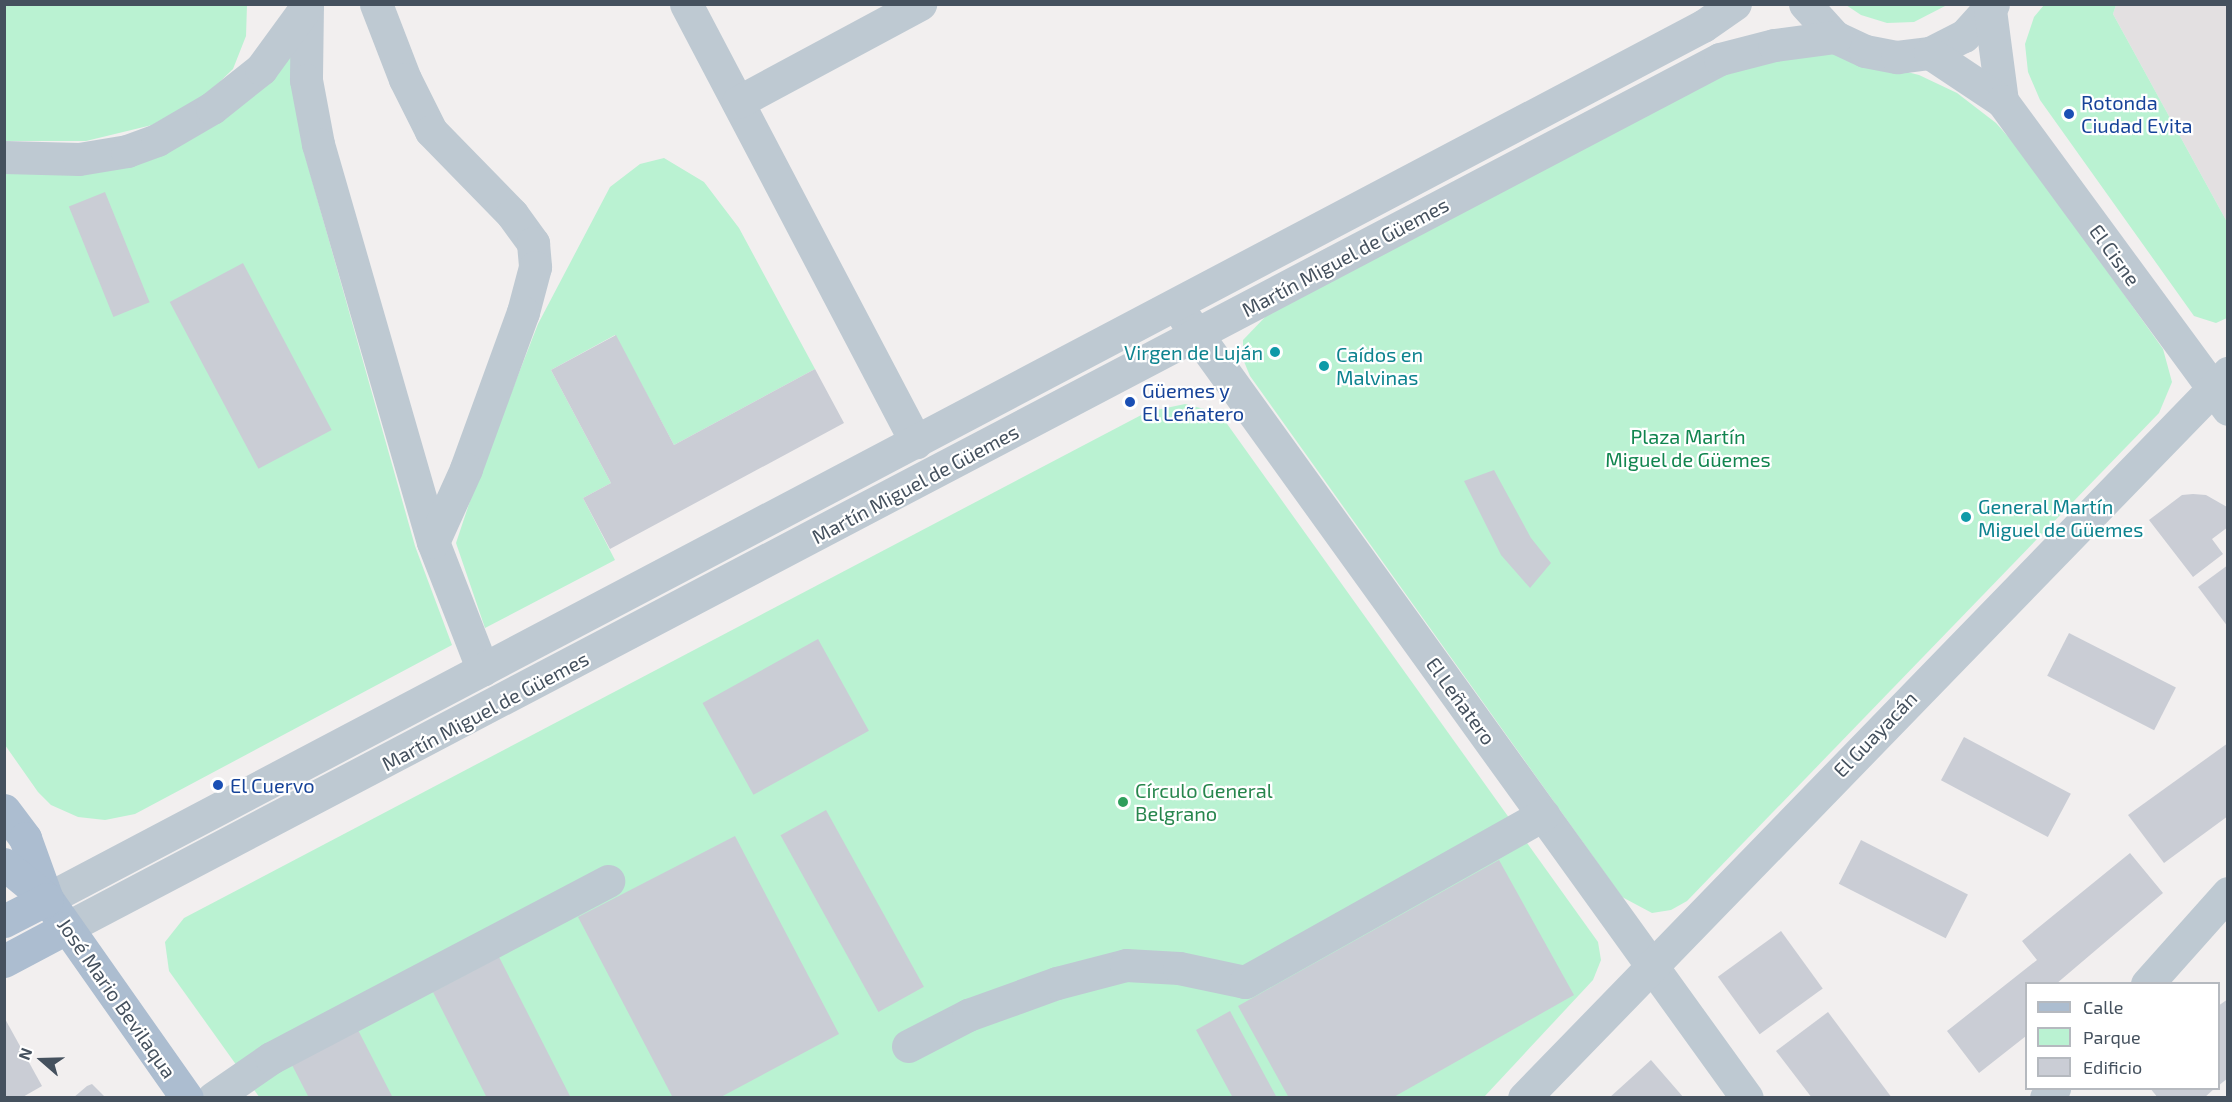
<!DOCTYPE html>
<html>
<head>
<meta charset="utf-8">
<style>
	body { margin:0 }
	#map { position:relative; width:2232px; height:1102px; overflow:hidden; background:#f2efef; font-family:"Exo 2",sans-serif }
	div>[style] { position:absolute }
	.education>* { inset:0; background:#e3e0e1 }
	.green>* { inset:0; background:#baf2d2 }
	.building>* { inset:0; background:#cacdd5; transform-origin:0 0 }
	.minor>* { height:33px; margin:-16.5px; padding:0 16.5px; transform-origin:16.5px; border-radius:16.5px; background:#bec9d2 }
	.major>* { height:33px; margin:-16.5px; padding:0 16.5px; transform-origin:16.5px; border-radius:16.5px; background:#acbdd0 }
	.dots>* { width:16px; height:16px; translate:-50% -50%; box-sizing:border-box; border:3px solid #fff; border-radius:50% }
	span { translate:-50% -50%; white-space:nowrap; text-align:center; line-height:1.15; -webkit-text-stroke:4.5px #fff; paint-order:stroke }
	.transit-label { font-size:20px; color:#164399 }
	.left { translate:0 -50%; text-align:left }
	.street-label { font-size:20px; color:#45515e }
	.culture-label { font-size:20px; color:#0d838f }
	.right { translate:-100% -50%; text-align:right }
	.park-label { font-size:20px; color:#11854f }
	.leisure-label { font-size:20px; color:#27864d }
	.frame { position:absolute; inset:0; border:6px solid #45515e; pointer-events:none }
	.legend { position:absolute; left:2025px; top:982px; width:195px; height:108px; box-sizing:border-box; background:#fff; border:2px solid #b5b9bf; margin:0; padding:8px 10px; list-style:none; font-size:18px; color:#45515e }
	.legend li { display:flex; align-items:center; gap:12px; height:30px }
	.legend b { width:30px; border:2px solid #b5b9bf }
	.north { position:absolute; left:12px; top:1030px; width:60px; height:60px; -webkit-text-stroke:4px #fff; paint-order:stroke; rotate:290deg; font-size:16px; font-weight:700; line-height:24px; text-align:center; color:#45515e }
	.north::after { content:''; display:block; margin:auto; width:21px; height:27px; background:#45515e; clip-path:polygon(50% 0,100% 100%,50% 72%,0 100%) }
</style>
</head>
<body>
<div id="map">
	<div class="education">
		<i style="clip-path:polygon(2116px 5px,2227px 5px,2227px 222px,2113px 14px)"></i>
	</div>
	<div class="green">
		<i style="clip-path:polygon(5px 5px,247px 5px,246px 36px,233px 69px,206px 95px,152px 125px,86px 141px,5px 141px)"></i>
		<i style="clip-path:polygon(1846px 5px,1947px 5px,1914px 22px,1887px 23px,1861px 15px)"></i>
		<i style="clip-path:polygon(2044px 5px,2116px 5px,2113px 14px,2227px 222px,2227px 318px,2216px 323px,2194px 316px,2040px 100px,2028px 72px,2025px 44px,2034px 17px)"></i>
		<i style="clip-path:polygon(292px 45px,303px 148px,415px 546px,452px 645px,135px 814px,105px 820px,78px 817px,51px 805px,38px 792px,5px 745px,4px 170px,78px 173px)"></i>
		<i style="clip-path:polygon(1836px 54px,1919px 75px,1957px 93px,1996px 123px,2026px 157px,2163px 349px,2172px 382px,2159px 413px,1687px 901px,1671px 910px,1652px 913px,1622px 897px,1250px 376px,1243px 359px,1243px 340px,1268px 314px,1723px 74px,1795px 55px)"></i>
		<i style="clip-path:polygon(664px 158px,704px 182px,739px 228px,815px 369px,674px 445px,615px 335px,551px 370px,611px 483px,583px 498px,615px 560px,485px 628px,456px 543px,476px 483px,538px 324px,610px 187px,640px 164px)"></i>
		<i style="clip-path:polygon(1185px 404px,1208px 410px,1225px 421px,1598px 942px,1601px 960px,1593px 980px,1484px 1097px,260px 1098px,169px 971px,165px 942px,184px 918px,1147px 412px)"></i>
	</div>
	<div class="building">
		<i style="left:105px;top:192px;width:119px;height:39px;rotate:68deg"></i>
		<i style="left:243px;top:263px;width:189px;height:83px;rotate:62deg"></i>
		<i style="clip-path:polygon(616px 335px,674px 445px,815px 369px,844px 423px,610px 549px,583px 498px,611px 483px,551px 370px)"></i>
		<i style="clip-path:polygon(1494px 470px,1531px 538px,1551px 563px,1530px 588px,1501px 555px,1464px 481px)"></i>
		<i style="clip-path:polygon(2193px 494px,2206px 495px,2227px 507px,2228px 527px,2212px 539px,2223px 554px,2193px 577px,2149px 520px,2182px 495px)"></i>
		<i style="clip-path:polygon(2228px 565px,2228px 627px,2198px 587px)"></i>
		<i style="left:2069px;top:633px;width:120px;height:48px;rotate:27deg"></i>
		<i style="left:818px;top:639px;width:105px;height:132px;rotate:61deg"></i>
		<i style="left:1964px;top:737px;width:121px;height:49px;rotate:28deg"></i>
		<i style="clip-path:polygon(2228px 743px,2228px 816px,2164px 863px,2128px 815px)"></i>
		<i style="left:826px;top:810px;width:202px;height:52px;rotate:61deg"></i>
		<i style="clip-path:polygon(735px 836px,839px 1034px,719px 1098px,673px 1098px,578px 917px)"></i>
		<i style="left:1861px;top:840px;width:120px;height:49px;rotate:27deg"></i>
		<i style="clip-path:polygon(2130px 853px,2163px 893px,2056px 984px,2026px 984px,2026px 1036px,1979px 1073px,1947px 1031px,2037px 960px,2022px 941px)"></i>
		<i style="clip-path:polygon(1499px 860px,1574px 995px,1392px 1098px,1289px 1098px,1238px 1006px)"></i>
		<i style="left:1781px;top:931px;width:71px;height:78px;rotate:54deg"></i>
		<i style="clip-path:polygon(499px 957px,571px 1098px,487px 1098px,433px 992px)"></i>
		<i style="clip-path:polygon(2228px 999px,2228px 1078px,2218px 1086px,2218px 1006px)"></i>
		<i style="clip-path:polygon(1230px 1011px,1277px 1098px,1233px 1098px,1196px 1030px)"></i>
		<i style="clip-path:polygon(1828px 1012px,1892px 1098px,1812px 1098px,1776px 1051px)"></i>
		<i style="clip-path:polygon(4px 1017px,42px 1086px,21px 1098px,4px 1098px)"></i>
		<i style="clip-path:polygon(358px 1030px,393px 1098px,309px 1098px,292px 1065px)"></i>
		<i style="clip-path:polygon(1651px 1060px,1684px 1098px,1609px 1098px)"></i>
		<i style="clip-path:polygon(92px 1084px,106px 1098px,73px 1098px,87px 1086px)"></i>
		<i style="clip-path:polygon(2150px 1088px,2215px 1088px,2204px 1098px,2158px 1098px)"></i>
	</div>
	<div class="minor">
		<i style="left:307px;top:4px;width:76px;rotate:90.8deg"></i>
		<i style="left:306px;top:80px;width:65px;rotate:79.4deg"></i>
		<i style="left:318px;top:144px;width:414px;rotate:73.9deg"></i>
		<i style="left:433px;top:542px;width:137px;rotate:68.7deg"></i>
		<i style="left:376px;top:4px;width:80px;rotate:68.9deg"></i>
		<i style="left:405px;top:79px;width:58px;rotate:63.4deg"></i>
		<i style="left:431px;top:131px;width:116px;rotate:45.7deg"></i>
		<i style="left:512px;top:214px;width:36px;rotate:54deg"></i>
		<i style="left:533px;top:243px;width:24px;rotate:85deg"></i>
		<i style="left:535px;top:267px;width:47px;rotate:104.9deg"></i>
		<i style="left:523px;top:312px;width:167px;rotate:110deg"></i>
		<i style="left:466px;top:469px;width:80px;rotate:114.3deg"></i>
		<i style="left:686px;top:4px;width:495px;rotate:62.3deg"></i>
		<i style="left:1805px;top:4px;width:45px;rotate:47.7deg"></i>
		<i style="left:1835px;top:37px;width:33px;rotate:25deg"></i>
		<i style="left:1865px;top:51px;width:33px;rotate:11deg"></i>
		<i style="left:1897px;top:57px;width:33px;rotate:-7deg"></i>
		<i style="left:1930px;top:53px;width:38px;rotate:-27deg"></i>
		<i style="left:1964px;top:36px;width:43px;rotate:-47.8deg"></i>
		<i style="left:1990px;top:10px;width:92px;rotate:82.5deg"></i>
		<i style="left:1930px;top:53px;width:87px;rotate:33.7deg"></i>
		<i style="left:2002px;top:101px;width:382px;rotate:53.7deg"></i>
		<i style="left:738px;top:102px;width:207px;rotate:-28.3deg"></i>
		<i style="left:4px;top:157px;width:75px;rotate:1.5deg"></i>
		<i style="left:79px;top:159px;width:49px;rotate:-9.5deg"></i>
		<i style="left:127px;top:151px;width:32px;rotate:-20deg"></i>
		<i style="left:157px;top:140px;width:64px;rotate:-30.2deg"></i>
		<i style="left:212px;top:108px;width:63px;rotate:-38.5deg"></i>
		<i style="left:261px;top:69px;width:78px;rotate:-53.9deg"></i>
		<i style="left:1185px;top:318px;width:961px;rotate:54.23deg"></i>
		<i style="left:47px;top:899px;width:1872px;rotate:-27.8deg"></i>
		<i style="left:1703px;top:26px;width:39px;rotate:-35deg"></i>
		<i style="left:66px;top:928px;width:1868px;rotate:-27.72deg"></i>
		<i style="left:1720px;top:59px;width:56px;rotate:-14.5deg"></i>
		<i style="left:1774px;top:45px;width:62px;rotate:-7.5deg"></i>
		<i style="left:2147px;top:984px;width:122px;rotate:-48.3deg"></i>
		<i style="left:908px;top:1046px;width:68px;rotate:-27.3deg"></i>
		<i style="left:968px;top:1015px;width:95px;rotate:-19.8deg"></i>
		<i style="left:1057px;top:983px;width:71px;rotate:-14.6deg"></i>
		<i style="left:1126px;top:965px;width:53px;rotate:3.2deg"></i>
		<i style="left:1179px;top:968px;width:67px;rotate:12deg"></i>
		<i style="left:1245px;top:982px;width:342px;rotate:-29.3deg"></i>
		<i style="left:213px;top:1098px;width:70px;rotate:-34.6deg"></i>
		<i style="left:271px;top:1058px;width:381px;rotate:-27.7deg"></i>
		<i style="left:1524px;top:1098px;width:1011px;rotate:-45.84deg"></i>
		<i style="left:2046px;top:1098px;width:13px;rotate:-51deg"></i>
	</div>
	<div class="major">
		<i style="left:4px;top:810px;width:35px;rotate:53deg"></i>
		<i style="left:25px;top:838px;width:65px;rotate:70.2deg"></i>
		<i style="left:47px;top:899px;width:243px;rotate:54.9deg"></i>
		<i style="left:4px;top:864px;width:55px;rotate:39.1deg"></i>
		<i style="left:4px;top:921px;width:48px;rotate:-27.1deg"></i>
		<i style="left:4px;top:961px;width:70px;rotate:-28deg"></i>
	</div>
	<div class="dots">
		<i style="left:2069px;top:114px;background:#1a4fb4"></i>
		<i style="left:1275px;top:352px;background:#0f9aa8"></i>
		<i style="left:1324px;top:366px;background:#0f9aa8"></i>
		<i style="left:1130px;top:402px;background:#1a4fb4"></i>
		<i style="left:1966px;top:517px;background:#0f9aa8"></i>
		<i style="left:218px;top:785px;background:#1a4fb4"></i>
		<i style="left:1123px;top:802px;background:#2e9e5b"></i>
	</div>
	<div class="transit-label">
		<span class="left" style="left:2081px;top:114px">Rotonda<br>Ciudad Evita</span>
		<span class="left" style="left:1142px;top:402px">Güemes y<br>El Leñatero</span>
		<span class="left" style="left:230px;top:785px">El Cuervo</span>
	</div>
	<div class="street-label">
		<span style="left:2115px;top:255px;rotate:54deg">El Cisne</span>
		<span style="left:1345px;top:257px;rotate:-28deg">Martín Miguel de Güemes</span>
		<span style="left:915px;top:484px;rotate:-28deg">Martín Miguel de Güemes</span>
		<span style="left:1461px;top:701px;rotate:54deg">El Leñatero</span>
		<span style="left:485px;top:711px;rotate:-28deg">Martín Miguel de Güemes</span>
		<span style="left:1875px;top:734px;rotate:-46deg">El Guayacán</span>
		<span style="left:117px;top:998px;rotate:55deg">José Mario Bevilaqua</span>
	</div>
	<div class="culture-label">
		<span class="right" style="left:1263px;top:352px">Virgen de Luján</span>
		<span class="left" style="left:1336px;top:366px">Caídos en<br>Malvinas</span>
		<span class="left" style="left:1978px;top:518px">General Martín<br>Miguel de Güemes</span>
	</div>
	<div class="park-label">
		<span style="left:1688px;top:448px">Plaza Martín<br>Miguel de Güemes</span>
	</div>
	<div class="leisure-label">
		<span class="left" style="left:1135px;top:802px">Círculo General<br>Belgrano</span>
	</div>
	<div class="frame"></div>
	<ul class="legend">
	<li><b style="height:8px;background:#acbdd0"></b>Calle</li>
	<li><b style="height:16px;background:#baf2d2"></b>Parque</li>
	<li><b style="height:16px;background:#cacdd5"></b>Edificio</li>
	</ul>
	<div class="north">N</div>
</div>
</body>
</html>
